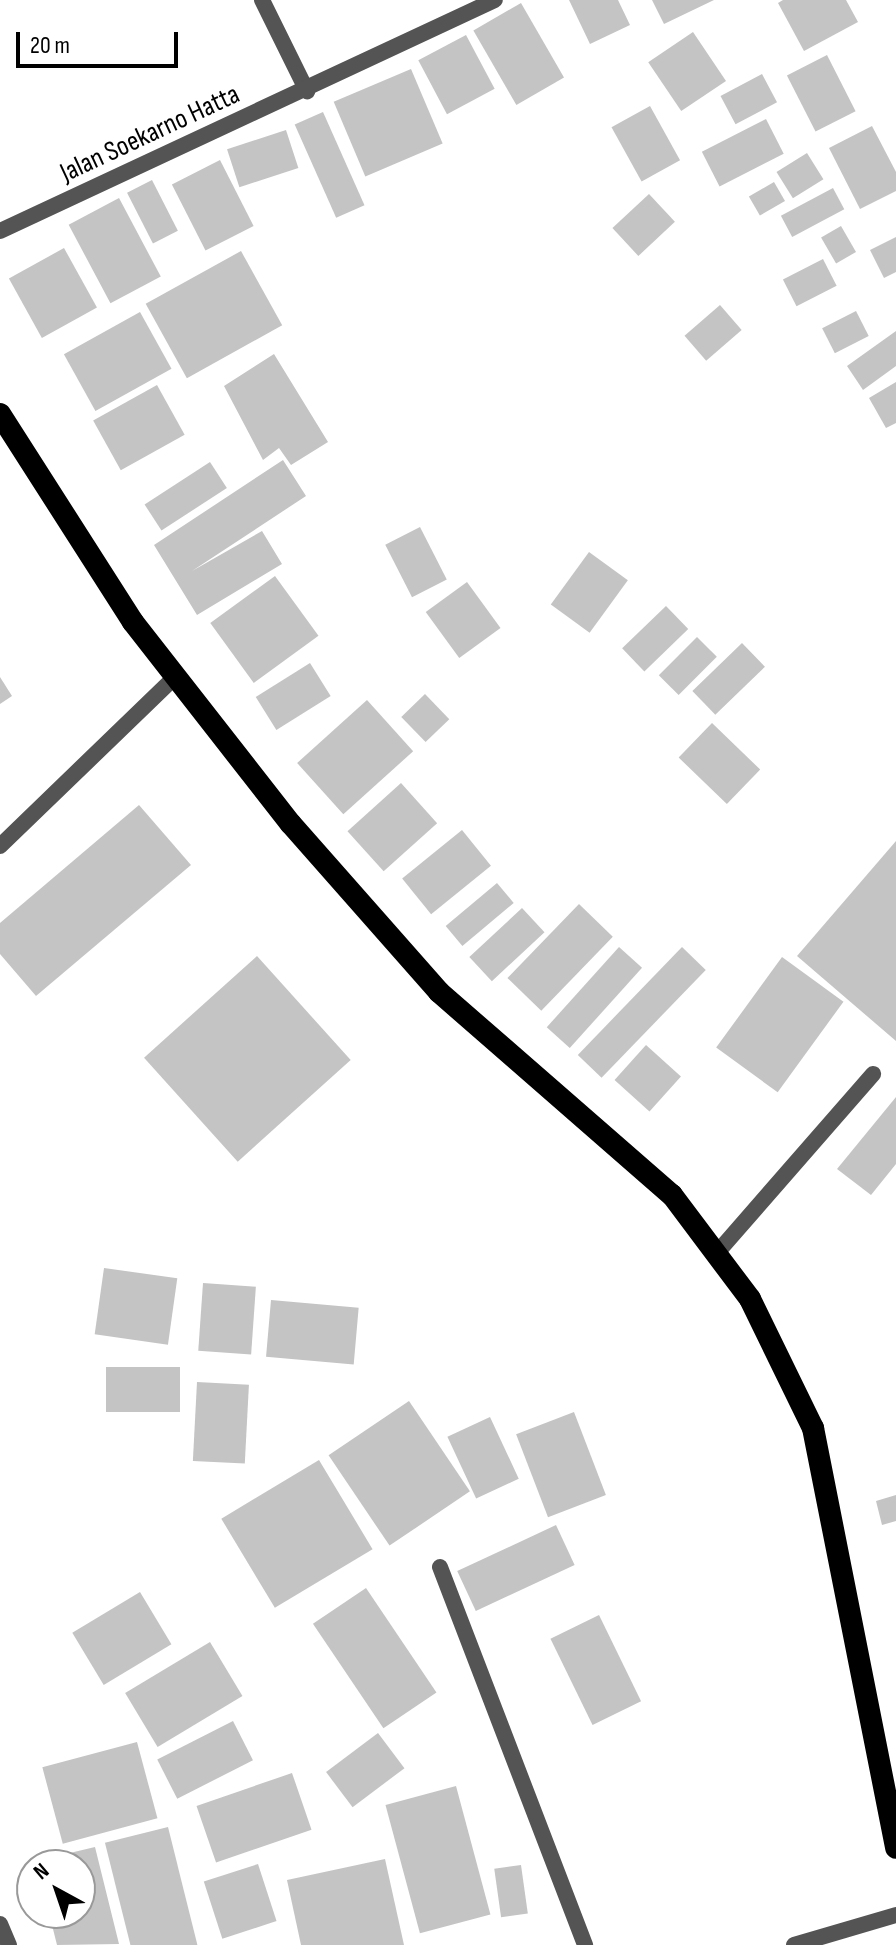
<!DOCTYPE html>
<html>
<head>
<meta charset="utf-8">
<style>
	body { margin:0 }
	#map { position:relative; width:896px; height:1945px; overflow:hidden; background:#fff; font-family:"Sofia Sans Condensed",sans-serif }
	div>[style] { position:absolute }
	.building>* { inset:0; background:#c4c4c4; transform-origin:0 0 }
	.service>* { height:16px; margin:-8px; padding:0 8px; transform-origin:8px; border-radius:8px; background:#545454 }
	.minor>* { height:16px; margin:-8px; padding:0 8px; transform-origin:8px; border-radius:8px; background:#545454 }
	.tertiary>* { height:16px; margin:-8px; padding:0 8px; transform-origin:8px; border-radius:8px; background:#545454 }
	.trunk>* { height:22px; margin:-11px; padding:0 11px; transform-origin:11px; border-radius:11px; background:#000 }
	span { translate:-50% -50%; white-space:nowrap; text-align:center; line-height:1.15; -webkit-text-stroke:6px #fff; paint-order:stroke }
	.street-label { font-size:28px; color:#000 }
	.north { position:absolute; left:16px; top:1849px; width:80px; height:80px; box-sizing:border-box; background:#fff; border:2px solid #999; border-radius:50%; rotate:320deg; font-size:22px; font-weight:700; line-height:32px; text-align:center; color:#000 }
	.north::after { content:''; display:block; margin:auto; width:28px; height:36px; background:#000; clip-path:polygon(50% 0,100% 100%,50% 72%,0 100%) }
	.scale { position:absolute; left:16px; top:32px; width:162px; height:36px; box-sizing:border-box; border:4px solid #000; border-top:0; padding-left:10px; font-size:24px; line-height:28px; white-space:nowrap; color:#000; -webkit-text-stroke:6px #fff; paint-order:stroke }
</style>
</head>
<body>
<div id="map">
	<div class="building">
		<i style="clip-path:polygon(569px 0,618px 0,630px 25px,590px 44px)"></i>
		<i style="clip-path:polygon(652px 0,714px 0,664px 24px)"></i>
		<i style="clip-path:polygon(783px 0,846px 0,858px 22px,804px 51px,778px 3px)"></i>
		<i style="left:521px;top:3px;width:86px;height:55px;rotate:60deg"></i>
		<i style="left:693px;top:32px;width:59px;height:54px;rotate:56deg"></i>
		<i style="left:466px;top:35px;width:61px;height:54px;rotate:62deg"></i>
		<i style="left:827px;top:55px;width:63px;height:45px;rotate:63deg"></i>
		<i style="left:411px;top:69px;width:81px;height:84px;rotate:67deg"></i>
		<i style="left:762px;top:74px;width:32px;height:47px;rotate:62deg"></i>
		<i style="left:650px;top:106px;width:62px;height:44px;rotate:61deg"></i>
		<i style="left:323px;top:112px;width:102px;height:31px;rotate:66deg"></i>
		<i style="left:766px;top:119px;width:39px;height:72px;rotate:63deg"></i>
		<i style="clip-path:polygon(872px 126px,896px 172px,896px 191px,860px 209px,829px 148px)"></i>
		<i style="left:286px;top:130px;width:40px;height:62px;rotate:72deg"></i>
		<i style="left:807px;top:153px;width:31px;height:36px;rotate:58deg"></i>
		<i style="left:220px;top:160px;width:74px;height:54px;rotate:63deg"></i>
		<i style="left:152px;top:180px;width:57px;height:28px;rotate:63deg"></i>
		<i style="left:774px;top:182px;width:22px;height:29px;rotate:60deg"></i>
		<i style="left:833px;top:188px;width:24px;height:59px;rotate:62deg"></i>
		<i style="left:649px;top:194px;width:38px;height:50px;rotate:47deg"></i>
		<i style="left:119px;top:198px;width:89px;height:57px;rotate:62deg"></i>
		<i style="left:841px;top:226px;width:30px;height:23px;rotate:60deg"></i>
		<i style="clip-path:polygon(896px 237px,896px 272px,884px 278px,870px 250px)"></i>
		<i style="left:64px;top:248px;width:68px;height:63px;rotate:61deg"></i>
		<i style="left:241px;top:251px;width:85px;height:109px;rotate:61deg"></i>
		<i style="left:823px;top:259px;width:30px;height:45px;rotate:63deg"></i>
		<i style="left:720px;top:305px;width:33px;height:47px;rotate:49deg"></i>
		<i style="left:856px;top:311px;width:28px;height:38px;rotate:63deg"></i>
		<i style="left:140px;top:312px;width:65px;height:87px;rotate:61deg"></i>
		<i style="clip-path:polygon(896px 331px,896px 366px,863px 390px,847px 366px)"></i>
		<i style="clip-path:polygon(274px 354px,328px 442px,291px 465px,279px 448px,263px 460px,224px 386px)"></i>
		<i style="clip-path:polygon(896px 382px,896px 423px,886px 428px,869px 398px)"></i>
		<i style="left:157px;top:385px;width:57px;height:73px;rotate:61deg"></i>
		<i style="clip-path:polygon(283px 460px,306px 496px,192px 571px,262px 531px,282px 564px,197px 615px,154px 545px)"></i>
		<i style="left:210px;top:462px;width:31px;height:78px;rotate:57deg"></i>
		<i style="left:420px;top:527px;width:59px;height:39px;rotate:63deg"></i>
		<i style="left:589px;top:552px;width:48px;height:65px;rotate:36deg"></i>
		<i style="left:275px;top:576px;width:74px;height:80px;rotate:54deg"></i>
		<i style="left:467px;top:582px;width:57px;height:51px;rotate:54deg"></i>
		<i style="left:666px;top:606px;width:32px;height:61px;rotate:46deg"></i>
		<i style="left:697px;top:637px;width:28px;height:54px;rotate:45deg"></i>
		<i style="left:742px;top:643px;width:33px;height:69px;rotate:46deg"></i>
		<i style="left:310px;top:663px;width:39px;height:64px;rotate:58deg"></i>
		<i style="clip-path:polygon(0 677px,12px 696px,0 704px)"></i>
		<i style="left:425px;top:694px;width:35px;height:33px;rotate:46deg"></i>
		<i style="left:367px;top:700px;width:69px;height:94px;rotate:48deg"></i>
		<i style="left:712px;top:723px;width:67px;height:48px;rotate:44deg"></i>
		<i style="left:401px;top:783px;width:54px;height:72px;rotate:48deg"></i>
		<i style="clip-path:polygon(139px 805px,191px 865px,36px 996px,0 954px,0 923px)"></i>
		<i style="left:462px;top:830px;width:46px;height:77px;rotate:51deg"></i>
		<i style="clip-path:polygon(896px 841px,896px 1041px,797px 956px)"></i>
		<i style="left:497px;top:883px;width:26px;height:67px;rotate:50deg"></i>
		<i style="left:579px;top:904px;width:47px;height:103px;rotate:44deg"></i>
		<i style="left:522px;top:908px;width:33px;height:72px;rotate:47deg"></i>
		<i style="left:619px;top:947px;width:31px;height:108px;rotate:42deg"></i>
		<i style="left:682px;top:947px;width:33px;height:150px;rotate:44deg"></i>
		<i style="left:257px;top:956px;width:140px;height:152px;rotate:48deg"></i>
		<i style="left:782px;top:957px;width:76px;height:112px;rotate:36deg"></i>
		<i style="left:646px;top:1045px;width:47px;height:47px;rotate:42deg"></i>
		<i style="clip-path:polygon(896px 1097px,896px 1164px,871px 1195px,837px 1169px)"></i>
		<i style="left:104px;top:1268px;width:74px;height:67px;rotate:8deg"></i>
		<i style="left:203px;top:1283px;width:53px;height:68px;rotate:4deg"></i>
		<i style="left:271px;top:1300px;width:88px;height:57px;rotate:5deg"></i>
		<i style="left:106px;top:1367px;width:74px;height:45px"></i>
		<i style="left:197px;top:1382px;width:52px;height:79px;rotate:3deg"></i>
		<i style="left:409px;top:1401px;width:109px;height:97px;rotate:56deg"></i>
		<i style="left:574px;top:1412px;width:89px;height:62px;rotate:69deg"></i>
		<i style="left:490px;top:1417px;width:68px;height:47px;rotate:65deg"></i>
		<i style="left:319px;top:1460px;width:104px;height:114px;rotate:59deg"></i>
		<i style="clip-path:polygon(896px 1495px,896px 1521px,882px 1525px,876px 1501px)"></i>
		<i style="left:556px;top:1525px;width:44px;height:109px;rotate:65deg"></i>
		<i style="left:366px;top:1588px;width:126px;height:64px;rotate:56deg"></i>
		<i style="left:140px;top:1592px;width:61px;height:79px;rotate:59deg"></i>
		<i style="left:599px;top:1615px;width:96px;height:54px;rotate:64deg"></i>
		<i style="left:210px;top:1642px;width:63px;height:99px;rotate:59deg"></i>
		<i style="left:233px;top:1721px;width:44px;height:85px;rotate:63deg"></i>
		<i style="left:378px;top:1733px;width:44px;height:65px;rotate:53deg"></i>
		<i style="left:137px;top:1742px;width:79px;height:98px;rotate:75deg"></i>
		<i style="left:292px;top:1773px;width:60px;height:101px;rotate:71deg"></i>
		<i style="left:456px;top:1786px;width:133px;height:73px;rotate:75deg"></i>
		<i style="left:168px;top:1827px;width:122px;height:65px;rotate:76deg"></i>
		<i style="clip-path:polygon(95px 1847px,119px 1944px,57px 1945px,49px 1913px,80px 1913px,80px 1865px,36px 1861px)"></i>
		<i style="clip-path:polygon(385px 1859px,404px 1945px,301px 1945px,287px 1880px)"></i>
		<i style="left:258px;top:1864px;width:60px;height:57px;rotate:72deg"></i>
		<i style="left:521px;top:1865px;width:49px;height:27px;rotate:82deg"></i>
	</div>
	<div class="service">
		<i style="left:262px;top:0;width:102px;rotate:63.7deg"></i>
		<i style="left:0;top:846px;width:245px;rotate:-44deg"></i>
		<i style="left:0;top:1924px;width:23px;rotate:67deg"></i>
	</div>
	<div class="minor">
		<i style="left:716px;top:1254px;width:239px;rotate:-48.9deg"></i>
		<i style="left:440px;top:1567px;width:405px;rotate:69deg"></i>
		<i style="left:794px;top:1945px;width:106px;rotate:-16.4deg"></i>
	</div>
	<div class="tertiary">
		<i style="left:0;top:231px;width:546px;rotate:-25.02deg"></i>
	</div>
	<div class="trunk">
		<i style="left:0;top:414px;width:247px;rotate:57.4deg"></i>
		<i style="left:133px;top:622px;width:256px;rotate:52deg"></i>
		<i style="left:291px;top:824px;width:224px;rotate:48.6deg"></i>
		<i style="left:439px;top:992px;width:309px;rotate:41.1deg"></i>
		<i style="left:672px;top:1195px;width:130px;rotate:53.1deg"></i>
		<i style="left:750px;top:1299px;width:144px;rotate:64deg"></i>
		<i style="left:813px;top:1428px;width:428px;rotate:78.8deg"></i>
	</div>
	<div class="street-label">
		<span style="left:150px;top:134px;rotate:-25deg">Jalan Soekarno Hatta</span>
	</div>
	<div class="north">N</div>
	<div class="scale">20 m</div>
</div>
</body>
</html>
